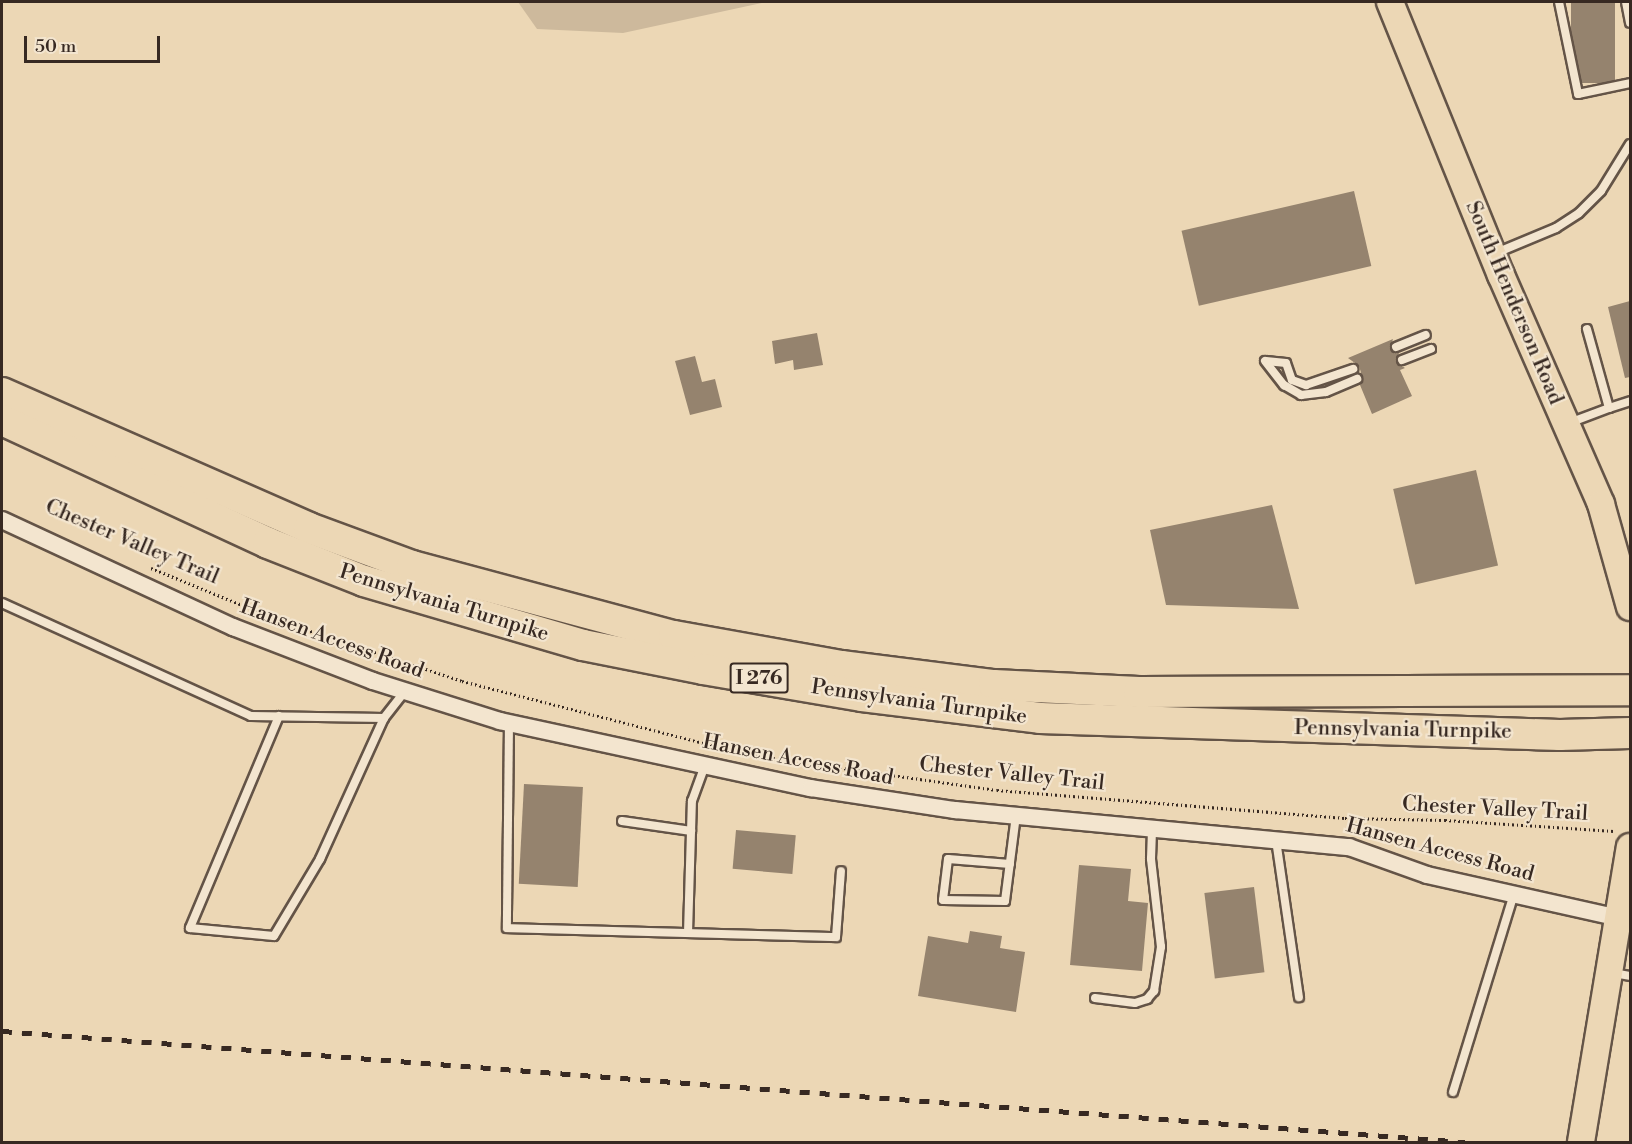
<!DOCTYPE html>
<html>
<head>
<meta charset="utf-8">
<style>
	body { margin:0 }
	#map { position:relative; width:1632px; height:1144px; overflow:hidden; background:#ecd7b5; font-family:"Libre Bodoni",serif }
	div>[style] { position:absolute }
	.green>* { inset:0; background:#cdb99c }
	.building>* { inset:0; background:#95836e; transform-origin:0 0 }
	.path>* { height:3px; margin-top:-1.5px; transform-origin:0; background:repeating-linear-gradient(90deg,#372922 0 1.5px,transparent 0 4.5px) }
	.roads { filter:drop-shadow(2px 0 #645447) drop-shadow(-2px 0 #645447) drop-shadow(0 2px #645447) drop-shadow(0 -2px #645447) }
	.service>* { height:8px; margin:-4px; padding:0 4px; transform-origin:4px; border-radius:4px; background:#f3e5cf }
	.minor>* { height:16px; margin:-8px; padding:0 8px; transform-origin:8px; border-radius:8px; background:#f3e5cf }
	.primary>* { height:26px; margin:-13px; padding:0 13px; transform-origin:13px; border-radius:13px; background:#ecd7b5 }
	.motorway>* { height:30px; margin:-15px; padding:0 15px; transform-origin:15px; border-radius:15px; background:#ecd7b5 }
	.rail>* { height:4.5px; margin-top:-2.25px; transform-origin:0; background:repeating-linear-gradient(90deg,#372922 0 10px,transparent 0 20px) }
	span { translate:-50% -50%; white-space:nowrap; text-align:center; line-height:1.15; -webkit-text-stroke:4.5px #f3e5cf; paint-order:stroke }
	.shield-label span { padding:2px 4px; background:#f3e5cf; border:2px solid; border-radius:4px; -webkit-text-stroke-width:0 }
	.shield-label { font-size:20px; color:#372922; font-weight:700 }
	.street-label { font-size:21px; color:#372922 }
	.frame { position:absolute; inset:0; border:3px solid #372922; pointer-events:none }
	.scale { position:absolute; left:24px; top:36px; width:136px; height:27px; box-sizing:border-box; border:3px solid #372922; border-top:0; padding-left:8px; font-size:18px; line-height:21px; white-space:nowrap; color:#372922; -webkit-text-stroke:4px #f3e5cf; paint-order:stroke }
</style>
</head>
<body>
<div id="map">
	<div class="green">
		<i style="clip-path:polygon(518px 2px,766px 2px,623px 33px,537px 29px)"></i>
	</div>
	<div class="building">
		<i style="left:1571px;top:2px;width:44px;height:81px"></i>
		<i style="left:1354px;top:191px;width:77px;height:177px;rotate:77deg"></i>
		<i style="clip-path:polygon(1630px 301px,1630px 377px,1625px 378px,1608px 307px)"></i>
		<i style="clip-path:polygon(817px 333px,823px 365px,794px 370px,793px 360px,775px 364px,772px 341px)"></i>
		<i style="clip-path:polygon(1393px 339px,1390px 349px,1399px 353px,1396px 362px,1405px 368px,1400px 370px,1412px 396px,1372px 414px,1360px 385px,1363px 379px,1359px 366px,1348px 358px)"></i>
		<i style="clip-path:polygon(695px 356px,702px 382px,715px 379px,722px 407px,690px 415px,675px 361px)"></i>
		<i style="left:1476px;top:470px;width:98px;height:85px;rotate:77deg"></i>
		<i style="clip-path:polygon(1272px 505px,1299px 609px,1166px 605px,1150px 530px)"></i>
		<i style="left:524px;top:784px;width:59px;height:100px;rotate:3deg"></i>
		<i style="left:736px;top:830px;width:60px;height:39px;rotate:5deg"></i>
		<i style="clip-path:polygon(1079px 865px,1131px 869px,1128px 901px,1148px 903px,1142px 971px,1070px 965px)"></i>
		<i style="left:1254px;top:887px;width:86px;height:50px;rotate:83deg"></i>
		<i style="clip-path:polygon(970px 931px,1002px 936px,1000px 948px,1025px 952px,1016px 1012px,918px 996px,928px 936px,968px 943px)"></i>
	</div>
	<div class="path">
		<i style="left:151px;top:568px;width:149px;rotate:22.1deg"></i>
		<i style="left:289px;top:624px;width:182px;rotate:18.2deg"></i>
		<i style="left:462px;top:681px;width:298px;rotate:14.4deg"></i>
		<i style="left:751px;top:755px;width:248px;rotate:8.1deg"></i>
		<i style="left:997px;top:790px;width:349px;rotate:4.6deg"></i>
		<i style="left:1345px;top:818px;width:100px;rotate:1.1deg"></i>
		<i style="left:1445px;top:820px;width:169px;rotate:3.7deg"></i>
	</div>
	<div class="roads">
		<div class="service">
			<i style="left:1559px;top:2px;width:94px;rotate:78.3deg"></i>
			<i style="left:1578px;top:94px;width:53px;rotate:-11.9deg"></i>
			<i style="left:1626px;top:2px;width:21px;rotate:79deg"></i>
			<i style="left:1496px;top:253px;width:65px;rotate:-22.6deg"></i>
			<i style="left:1556px;top:228px;width:27px;rotate:-33deg"></i>
			<i style="left:1579px;top:213px;width:31px;rotate:-45deg"></i>
			<i style="left:1601px;top:191px;width:55px;rotate:-58.3deg"></i>
			<i style="left:1396px;top:347px;width:32px;rotate:-22deg"></i>
			<i style="left:1402px;top:360px;width:31px;rotate:-21deg"></i>
			<i style="left:1265px;top:361px;width:31px;rotate:52deg"></i>
			<i style="left:1284px;top:385px;width:20px;rotate:30deg"></i>
			<i style="left:1301px;top:395px;width:25px;rotate:-7deg"></i>
			<i style="left:1326px;top:392px;width:34px;rotate:-23deg"></i>
			<i style="left:1266px;top:361px;width:20px;rotate:6deg"></i>
			<i style="left:1286px;top:363px;width:18px;rotate:71deg"></i>
			<i style="left:1292px;top:380px;width:15px;rotate:20deg"></i>
			<i style="left:1306px;top:385px;width:50px;rotate:-18.8deg"></i>
			<i style="left:1609px;top:408px;width:22px;rotate:-18deg"></i>
			<i style="left:1569px;top:423px;width:43px;rotate:-20.6deg"></i>
			<i style="left:1609px;top:408px;width:82px;rotate:-105.6deg"></i>
			<i style="left:2px;top:603px;width:273px;rotate:24.4deg"></i>
			<i style="left:251px;top:716px;width:133px;rotate:0.9deg"></i>
			<i style="left:384px;top:718px;width:34px;rotate:-52deg"></i>
			<i style="left:279px;top:716px;width:230px;rotate:112.8deg"></i>
			<i style="left:190px;top:928px;width:84px;rotate:5.4deg"></i>
			<i style="left:274px;top:936px;width:90px;rotate:-59.1deg"></i>
			<i style="left:320px;top:859px;width:155px;rotate:-65.6deg"></i>
			<i style="left:509px;top:723px;width:205px;rotate:90.6deg"></i>
			<i style="left:507px;top:928px;width:329px;rotate:1.6deg"></i>
			<i style="left:836px;top:937px;width:66px;rotate:-85.7deg"></i>
			<i style="left:622px;top:821px;width:70px;rotate:8.2deg"></i>
			<i style="left:1276px;top:840px;width:159px;rotate:81.7deg"></i>
			<i style="left:1010px;top:864px;width:62px;rotate:-175.4deg"></i>
			<i style="left:948px;top:859px;width:41px;rotate:97deg"></i>
			<i style="left:943px;top:900px;width:62px;rotate:0.9deg"></i>
			<i style="left:1005px;top:901px;width:87px;rotate:-82.7deg"></i>
			<i style="left:688px;top:933px;width:132px;rotate:-88.3deg"></i>
			<i style="left:692px;top:801px;width:37px;rotate:-70deg"></i>
			<i style="left:1613px;top:973px;width:17px;rotate:10deg"></i>
			<i style="left:1095px;top:998px;width:40px;rotate:7.1deg"></i>
			<i style="left:1135px;top:1003px;width:13px;rotate:-18deg"></i>
			<i style="left:1147px;top:999px;width:11px;rotate:-49deg"></i>
			<i style="left:1154px;top:991px;width:45px;rotate:-81deg"></i>
			<i style="left:1161px;top:947px;width:89px;rotate:-96.5deg"></i>
			<i style="left:1151px;top:859px;width:31px;rotate:-88deg"></i>
			<i style="left:1453px;top:1092px;width:207px;rotate:-72.9deg"></i>
		</div>
		<div class="minor">
			<i style="left:2px;top:520px;width:255px;rotate:24.9deg"></i>
			<i style="left:233px;top:627px;width:150px;rotate:21.1deg"></i>
			<i style="left:373px;top:681px;width:133px;rotate:17.5deg"></i>
			<i style="left:500px;top:721px;width:318px;rotate:12.2deg"></i>
			<i style="left:811px;top:788px;width:146px;rotate:8.7deg"></i>
			<i style="left:955px;top:810px;width:396px;rotate:5.4deg"></i>
			<i style="left:1349px;top:847px;width:83px;rotate:19.7deg"></i>
			<i style="left:1427px;top:875px;width:197px;rotate:12.6deg"></i>
		</div>
		<div class="primary">
			<i style="left:1390px;top:2px;width:295px;rotate:67.9deg"></i>
			<i style="left:1501px;top:275px;width:250px;rotate:66.4deg"></i>
			<i style="left:1601px;top:504px;width:107px;rotate:74.3deg"></i>
			<i style="left:1581px;top:1142px;width:299px;rotate:-80.6deg"></i>
		</div>
		<div class="motorway">
			<i style="left:2px;top:393px;width:335px;rotate:23.7deg"></i>
			<i style="left:309px;top:528px;width:110px;rotate:20.3deg"></i>
			<i style="left:412px;top:566px;width:271px;rotate:15deg"></i>
			<i style="left:674px;top:636px;width:170px;rotate:10.2deg"></i>
			<i style="left:841px;top:666px;width:154px;rotate:7.1deg"></i>
			<i style="left:994px;top:685px;width:145px;rotate:2.8deg"></i>
			<i style="left:1139px;top:692px;width:491px;rotate:-0.2deg"></i>
			<i style="left:2px;top:420px;width:293px;rotate:24.8deg"></i>
			<i style="left:268px;top:543px;width:103px;rotate:21.6deg"></i>
			<i style="left:364px;top:581px;width:228px;rotate:16.3deg"></i>
			<i style="left:583px;top:645px;width:122px;rotate:11.3deg"></i>
			<i style="left:703px;top:669px;width:161px;rotate:9.6deg"></i>
			<i style="left:862px;top:696px;width:179px;rotate:7deg"></i>
			<i style="left:1040px;top:718px;width:520px;rotate:1.87deg"></i>
			<i style="left:1560px;top:735px;width:70px;rotate:-1.6deg"></i>
		</div>
	</div>
	<div class="rail">
		<i style="left:2px;top:1031px;width:1467px;rotate:4.34deg"></i>
	</div>
	<div class="shield-label">
		<span style="left:759px;top:678px">I 276</span>
	</div>
	<div class="street-label">
		<span style="left:1514px;top:303px;rotate:67deg">South Henderson Road</span>
		<span style="left:132px;top:542px;rotate:23deg">Chester Valley Trail</span>
		<span style="left:444px;top:603px;rotate:17deg">Pennsylvania Turnpike</span>
		<span style="left:332px;top:639px;rotate:20deg">Hansen Access Road</span>
		<span style="left:919px;top:702px;rotate:8deg">Pennsylvania Turnpike</span>
		<span style="left:1403px;top:730px;rotate:1deg">Pennsylvania Turnpike</span>
		<span style="left:798px;top:760px;rotate:11deg">Hansen Access Road</span>
		<span style="left:1012px;top:774px;rotate:6deg">Chester Valley Trail</span>
		<span style="left:1495px;top:809px;rotate:3deg">Chester Valley Trail</span>
		<span style="left:1440px;top:850px;rotate:15deg">Hansen Access Road</span>
	</div>
	<div class="frame"></div>
	<div class="scale">50 m</div>
</div>
</body>
</html>
